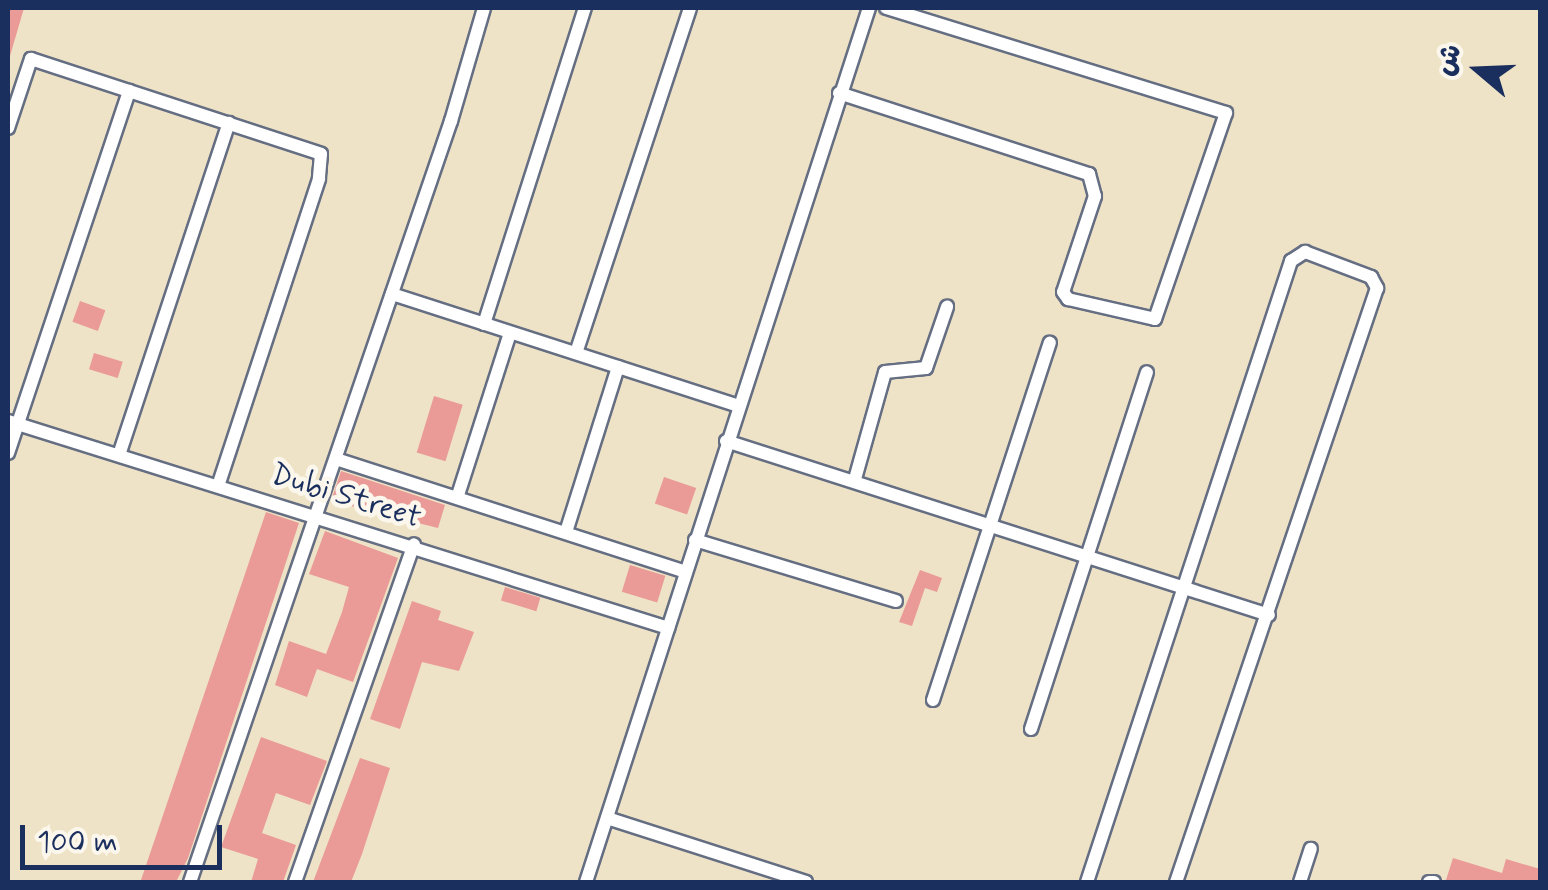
<!DOCTYPE html>
<html>
<head>
<meta charset="utf-8">
<style>
	body { margin:0 }
	#map { position:relative; width:1548px; height:890px; overflow:hidden; background:#eee3c6; font-family:Mynerve,"Playpen Sans Arabic",sans-serif }
	div>[style] { position:absolute }
	.building>* { inset:0; background:#ea9a97; transform-origin:0 0 }
	.roads { filter:drop-shadow(2px 0 #656e82) drop-shadow(-2px 0 #656e82) drop-shadow(0 2px #656e82) drop-shadow(0 -2px #656e82) }
	.minor>* { height:12px; margin:-6px; padding:0 6px; transform-origin:6px; border-radius:6px; background:#fff }
	span { translate:-50% -50%; white-space:nowrap; text-align:center; line-height:1.15; -webkit-text-stroke:9px #fbf7ec; paint-order:stroke }
	.street-label { font-size:30px; color:#1b2f5e }
	.frame { position:absolute; inset:0; border:10px solid #1b2f5e; pointer-events:none }
	.north { position:absolute; left:1428px; top:20px; width:100px; height:100px; -webkit-text-stroke:8px #fbf7ec; paint-order:stroke; rotate:289deg; font-size:28px; font-weight:700; line-height:40px; text-align:center; color:#1b2f5e }
	.north::after { content:''; display:block; margin:auto; width:35px; height:45px; background:#1b2f5e; clip-path:polygon(50% 0,100% 100%,50% 72%,0 100%) }
	.scale { position:absolute; left:20px; top:825px; width:202px; height:45px; box-sizing:border-box; border:5px solid #1b2f5e; border-top:0; padding-left:12px; font-size:30px; line-height:35px; white-space:nowrap; color:#1b2f5e; -webkit-text-stroke:8px #fbf7ec; paint-order:stroke }
</style>
</head>
<body>
<div id="map">
	<div class="building">
		<i style="clip-path:polygon(8px 8px,24px 8px,10px 56px,8px 55px)"></i>
		<i style="left:80px;top:301px;width:27px;height:22px;rotate:20deg"></i>
		<i style="left:94px;top:353px;width:30px;height:17px;rotate:17deg"></i>
		<i style="left:434px;top:396px;width:30px;height:59px;rotate:17deg"></i>
		<i style="clip-path:polygon(341px 471px,445px 505px,438px 528px,331px 501px)"></i>
		<i style="left:664px;top:477px;width:34px;height:28px;rotate:19deg"></i>
		<i style="clip-path:polygon(266px 512px,299px 523px,188px 858px,176px 882px,148px 882px,141px 880px)"></i>
		<i style="clip-path:polygon(325px 531px,398px 558px,353px 682px,317px 669px,307px 697px,275px 685px,289px 641px,326px 654px,342px 612px,349px 587px,309px 574px)"></i>
		<i style="left:630px;top:565px;width:37px;height:28px;rotate:17deg"></i>
		<i style="clip-path:polygon(920px 570px,942px 578px,937px 592px,925px 588px,912px 626px,899px 622px)"></i>
		<i style="left:505px;top:587px;width:37px;height:14px;rotate:17deg"></i>
		<i style="clip-path:polygon(412px 601px,441px 611px,438px 620px,474px 632px,459px 671px,422px 662px,400px 729px,370px 719px)"></i>
		<i style="clip-path:polygon(261px 737px,327px 761px,310px 805px,276px 793px,262px 833px,296px 845px,283px 882px,251px 882px,258px 859px,221px 847px)"></i>
		<i style="clip-path:polygon(360px 758px,390px 768px,362px 854px,351px 882px,313px 882px)"></i>
		<i style="clip-path:polygon(1453px 858px,1502px 873px,1506px 859px,1540px 869px,1540px 882px,1453px 882px,1446px 880px)"></i>
	</div>
	<div class="roads">
		<div class="minor">
			<i style="left:839px;top:93px;width:263px;rotate:18deg"></i>
			<i style="left:1089px;top:174px;width:23px;rotate:75deg"></i>
			<i style="left:1095px;top:196px;width:101px;rotate:108.4deg"></i>
			<i style="left:1063px;top:292px;width:9px;rotate:54deg"></i>
			<i style="left:1068px;top:299px;width:89px;rotate:12.9deg"></i>
			<i style="left:1155px;top:319px;width:218px;rotate:-71deg"></i>
			<i style="left:1226px;top:113px;width:356px;rotate:-162.8deg"></i>
			<i style="left:8px;top:128px;width:73px;rotate:-71.6deg"></i>
			<i style="left:31px;top:59px;width:305px;rotate:18.1deg"></i>
			<i style="left:321px;top:154px;width:25px;rotate:95deg"></i>
			<i style="left:319px;top:179px;width:321px;rotate:108.2deg"></i>
			<i style="left:392px;top:294px;width:361px;rotate:17.9deg"></i>
			<i style="left:484px;top:324px;width:332px;rotate:-72.3deg"></i>
			<i style="left:576px;top:353px;width:363px;rotate:-71.7deg"></i>
			<i style="left:8px;top:421px;width:692px;rotate:17.41deg"></i>
			<i style="left:726px;top:441px;width:570px;rotate:17.77deg"></i>
			<i style="left:8px;top:453px;width:382px;rotate:-71.5deg"></i>
			<i style="left:119px;top:455px;width:350px;rotate:-71.7deg"></i>
			<i style="left:336px;top:459px;width:367px;rotate:17.9deg"></i>
			<i style="left:855px;top:479px;width:111px;rotate:-74.3deg"></i>
			<i style="left:885px;top:372px;width:41px;rotate:-5.6deg"></i>
			<i style="left:926px;top:368px;width:65px;rotate:-71deg"></i>
			<i style="left:458px;top:495px;width:170px;rotate:-72.2deg"></i>
			<i style="left:566px;top:532px;width:173px;rotate:-72.5deg"></i>
			<i style="left:695px;top:540px;width:210px;rotate:16.9deg"></i>
			<i style="left:933px;top:700px;width:376px;rotate:-71.9deg"></i>
			<i style="left:1031px;top:729px;width:375px;rotate:-72deg"></i>
			<i style="left:607px;top:818px;width:209px;rotate:17.8deg"></i>
			<i style="left:190px;top:882px;width:805px;rotate:-71.07deg"></i>
			<i style="left:451px;top:121px;width:118px;rotate:-73.7deg"></i>
			<i style="left:295px;top:882px;width:358px;rotate:-70.6deg"></i>
			<i style="left:586px;top:882px;width:919px;rotate:-72.06deg"></i>
			<i style="left:1087px;top:882px;width:654px;rotate:-71.81deg"></i>
			<i style="left:1291px;top:261px;width:17px;rotate:-33deg"></i>
			<i style="left:1305px;top:252px;width:71px;rotate:20.7deg"></i>
			<i style="left:1371px;top:277px;width:13px;rotate:61deg"></i>
			<i style="left:1377px;top:288px;width:627px;rotate:108.69deg"></i>
			<i style="left:1300px;top:882px;width:35px;rotate:-72deg"></i>
			<i style="left:1429px;top:882px;width:5px"></i>
		</div>
	</div>
	<div class="street-label">
		<span style="left:346px;top:497px;rotate:17deg">Dubi Street</span>
	</div>
	<div class="frame"></div>
	<div class="north">ش</div>
	<div class="scale">100 m</div>
</div>
</body>
</html>
